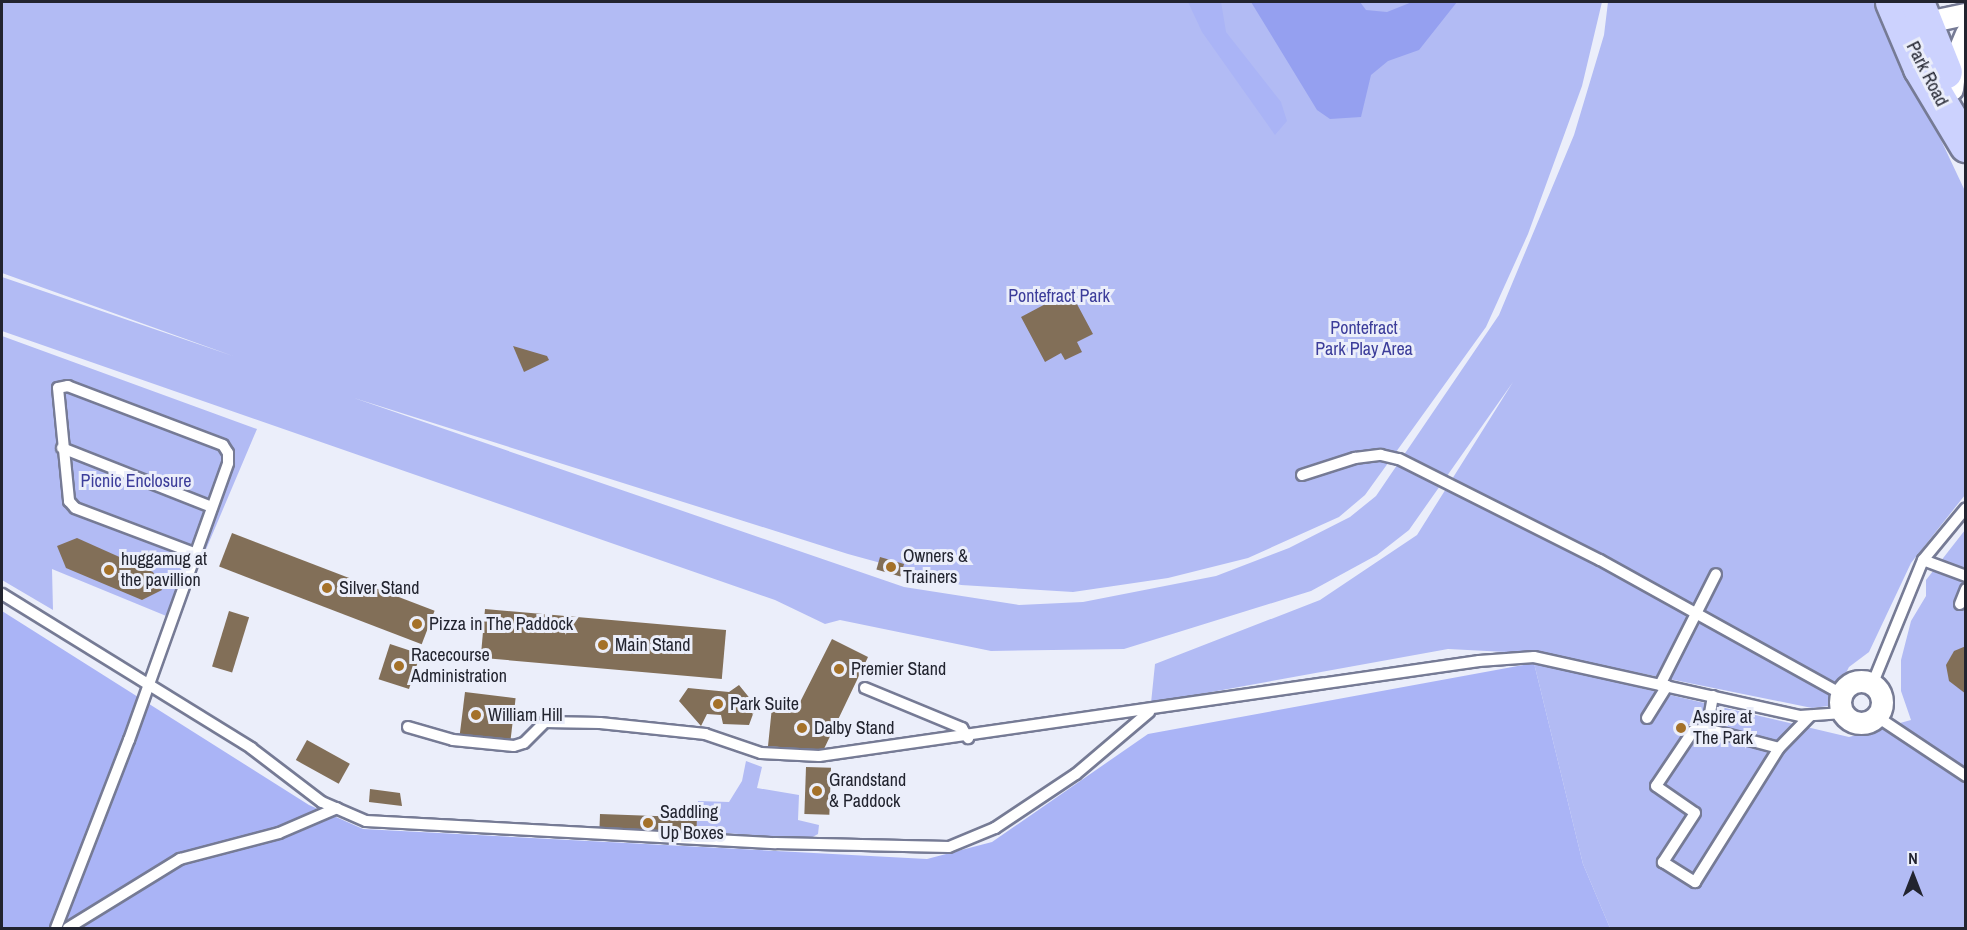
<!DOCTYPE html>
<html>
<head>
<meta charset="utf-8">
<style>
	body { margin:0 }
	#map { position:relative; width:1967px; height:930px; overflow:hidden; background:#ebeefa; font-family:"Archivo Narrow",sans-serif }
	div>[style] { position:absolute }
	.green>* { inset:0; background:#b2bbf4 }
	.forest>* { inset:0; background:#aab4f6 }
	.water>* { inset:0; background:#95a0f0 }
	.building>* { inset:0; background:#826f58; transform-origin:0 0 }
	.roads { filter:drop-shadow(2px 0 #767b95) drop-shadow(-2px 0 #767b95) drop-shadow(0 2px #767b95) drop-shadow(0 -2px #767b95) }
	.service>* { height:10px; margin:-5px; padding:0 5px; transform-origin:5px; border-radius:5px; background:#fff }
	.minor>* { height:21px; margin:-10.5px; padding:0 10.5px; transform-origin:10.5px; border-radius:10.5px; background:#fff }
	.minor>.ring { margin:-10.5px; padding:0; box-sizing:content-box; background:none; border:21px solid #fff; border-radius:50% }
	.primary>* { height:33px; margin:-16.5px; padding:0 16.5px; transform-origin:16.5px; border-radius:16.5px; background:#ccd2fe }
	.dots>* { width:16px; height:16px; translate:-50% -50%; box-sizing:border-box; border:3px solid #ebeefa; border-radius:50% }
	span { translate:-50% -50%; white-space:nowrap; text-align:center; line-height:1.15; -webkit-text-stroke:6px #ebeefa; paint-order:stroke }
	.street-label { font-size:18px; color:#22242f }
	.park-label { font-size:18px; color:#3c3d9a }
	.poi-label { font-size:18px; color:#22242f }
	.left { translate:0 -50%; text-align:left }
	.frame { position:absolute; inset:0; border:3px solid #22242f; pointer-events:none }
	.north { position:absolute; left:1883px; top:846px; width:60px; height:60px; -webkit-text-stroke:4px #ebeefa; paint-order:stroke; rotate:0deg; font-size:16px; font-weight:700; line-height:24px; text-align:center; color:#22242f }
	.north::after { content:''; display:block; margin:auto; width:21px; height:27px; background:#22242f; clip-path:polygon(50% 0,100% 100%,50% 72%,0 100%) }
</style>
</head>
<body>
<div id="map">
	<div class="green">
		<i style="clip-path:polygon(2px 2px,1602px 2px,1582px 86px,1528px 234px,1486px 327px,1365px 495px,1339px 517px,1248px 558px,1168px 578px,1073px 592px,961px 585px,848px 554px,354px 398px,904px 587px,1019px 605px,1083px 602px,1216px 576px,1289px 548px,1350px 517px,1376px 496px,1499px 315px,1574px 135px,1604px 35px,1608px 2px,1876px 2px,1965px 191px,1965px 495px,1911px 563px,1869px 652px,1849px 667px,1829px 706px,1812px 708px,1546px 654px,1448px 649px,1151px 703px,1155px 664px,1320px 600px,1417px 535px,1513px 382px,1409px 530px,1377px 555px,1311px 591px,1124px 649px,991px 651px,840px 620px,825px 624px,775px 600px,2px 331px,2px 277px,233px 356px,2px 273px)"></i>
		<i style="clip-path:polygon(2px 336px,257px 429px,176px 620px,52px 569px,53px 610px,2px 580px)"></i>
		<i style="clip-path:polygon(1965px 530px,1965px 928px,1610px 928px,1583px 864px,1534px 663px,1849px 737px,1911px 720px,1901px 691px,1901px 660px,1911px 621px,1926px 596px,1926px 580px)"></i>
		<i style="clip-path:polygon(746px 761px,762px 767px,757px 788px,799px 795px,798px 820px,819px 825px,818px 834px,809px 839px,695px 831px,698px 801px,729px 802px,742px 781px)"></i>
	</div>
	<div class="forest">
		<i style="clip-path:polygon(1188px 2px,1221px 2px,1226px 32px,1281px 102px,1287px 121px,1275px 135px,1202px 32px)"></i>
		<i style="clip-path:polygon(2px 611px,309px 805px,363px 829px,927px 859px,992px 842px,1148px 734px,1534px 663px,1583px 864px,1610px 928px,2px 928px)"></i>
	</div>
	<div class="water">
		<i style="clip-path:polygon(1251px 2px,1360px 2px,1366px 10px,1387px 12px,1412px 2px,1457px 2px,1419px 50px,1388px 61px,1371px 75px,1361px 117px,1330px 119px,1317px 110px)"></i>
	</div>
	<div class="building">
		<i style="clip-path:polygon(1070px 291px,1093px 334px,1077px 342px,1082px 352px,1065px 360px,1061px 353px,1045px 362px,1021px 317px)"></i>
		<i style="clip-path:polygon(513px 346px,547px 356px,549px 360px,524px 372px)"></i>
		<i style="left:232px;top:533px;width:217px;height:36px;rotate:21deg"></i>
		<i style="clip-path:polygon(77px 538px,153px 572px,162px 590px,142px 600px,66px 568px,57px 546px)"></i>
		<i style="left:880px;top:557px;width:25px;height:13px;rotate:16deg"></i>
		<i style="left:485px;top:609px;width:242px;height:49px;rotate:5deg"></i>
		<i style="left:229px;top:611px;width:21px;height:58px;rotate:17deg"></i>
		<i style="clip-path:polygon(832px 639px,868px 657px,823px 751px,768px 746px,772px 707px,796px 710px)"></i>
		<i style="left:390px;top:644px;width:32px;height:37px;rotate:18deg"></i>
		<i style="clip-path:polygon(1966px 646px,1966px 694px,1949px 681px,1946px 665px,1954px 651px)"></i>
		<i style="clip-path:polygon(739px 685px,756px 706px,749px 725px,723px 724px,721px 715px,707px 714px,701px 726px,679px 701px,688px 688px,729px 692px)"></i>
		<i style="left:465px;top:692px;width:51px;height:43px;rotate:7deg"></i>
		<i style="left:307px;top:740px;width:49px;height:23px;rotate:29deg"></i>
		<i style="left:806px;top:767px;width:25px;height:47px;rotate:2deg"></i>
		<i style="clip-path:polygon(370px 789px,400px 793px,402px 806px,369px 802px)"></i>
		<i style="left:600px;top:814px;width:97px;height:14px;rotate:2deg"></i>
	</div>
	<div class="roads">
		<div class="service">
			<i style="left:62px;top:448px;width:161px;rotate:21.5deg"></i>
			<i style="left:1302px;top:475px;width:56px;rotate:-17.8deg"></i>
			<i style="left:1355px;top:458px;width:26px;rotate:-7deg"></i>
			<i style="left:1381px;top:455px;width:18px;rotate:13deg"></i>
			<i style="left:1399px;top:459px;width:225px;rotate:26.7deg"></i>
			<i style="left:1600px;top:560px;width:277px;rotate:29deg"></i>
			<i style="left:1923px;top:560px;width:46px;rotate:20.4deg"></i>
			<i style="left:2px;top:594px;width:293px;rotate:31.7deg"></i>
			<i style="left:251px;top:748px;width:89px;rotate:37.3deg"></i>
			<i style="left:322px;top:802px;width:48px;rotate:23.4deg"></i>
			<i style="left:366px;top:821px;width:410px;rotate:3.1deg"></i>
			<i style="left:775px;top:843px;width:174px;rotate:1.3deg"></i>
			<i style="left:949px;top:847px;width:50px;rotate:-22.4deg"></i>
			<i style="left:995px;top:828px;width:97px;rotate:-33.7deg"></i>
			<i style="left:1076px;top:774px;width:96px;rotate:-40.3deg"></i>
			<i style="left:1960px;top:604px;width:16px;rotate:-68deg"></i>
			<i style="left:1660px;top:685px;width:124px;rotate:-63.2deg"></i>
			<i style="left:1872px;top:685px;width:135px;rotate:-67.8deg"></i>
			<i style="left:1923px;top:560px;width:67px;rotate:-50.4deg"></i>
			<i style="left:865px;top:688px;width:105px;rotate:22.4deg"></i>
			<i style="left:962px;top:728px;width:12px;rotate:59deg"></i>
			<i style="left:1713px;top:696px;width:34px;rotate:100deg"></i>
			<i style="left:1707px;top:729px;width:74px;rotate:14.8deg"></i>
			<i style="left:1779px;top:748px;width:45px;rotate:-45.9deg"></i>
			<i style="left:1876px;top:716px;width:108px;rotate:33.7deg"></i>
			<i style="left:1647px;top:718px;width:38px;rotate:-58deg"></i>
			<i style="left:408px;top:727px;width:47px;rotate:16.1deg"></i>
			<i style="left:453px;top:740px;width:61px;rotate:5.6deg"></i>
			<i style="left:514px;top:746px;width:10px;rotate:-17deg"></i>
			<i style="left:524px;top:743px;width:30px;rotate:-45deg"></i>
			<i style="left:545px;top:722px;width:55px;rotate:1deg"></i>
			<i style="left:600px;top:723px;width:106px;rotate:6deg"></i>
			<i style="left:705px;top:734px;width:59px;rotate:18.7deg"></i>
			<i style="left:761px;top:753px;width:58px;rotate:3deg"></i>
			<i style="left:819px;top:756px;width:667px;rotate:-8.19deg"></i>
			<i style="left:1479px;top:661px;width:55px;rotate:-4.2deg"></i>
			<i style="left:1534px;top:657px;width:272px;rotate:12.5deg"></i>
			<i style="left:1800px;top:716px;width:43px;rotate:-4deg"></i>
			<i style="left:1707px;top:729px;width:14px;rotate:172deg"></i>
			<i style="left:1693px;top:731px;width:66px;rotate:123.9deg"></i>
			<i style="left:1656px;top:786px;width:47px;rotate:34.7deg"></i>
			<i style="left:1695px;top:813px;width:59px;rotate:123.1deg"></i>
			<i style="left:1663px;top:862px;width:38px;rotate:32deg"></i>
			<i style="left:1695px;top:882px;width:158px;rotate:-57.9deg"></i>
			<i style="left:56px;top:928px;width:202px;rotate:-68.8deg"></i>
			<i style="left:129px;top:740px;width:294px;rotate:-70.3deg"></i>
			<i style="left:228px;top:463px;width:10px;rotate:-90deg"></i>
			<i style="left:228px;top:453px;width:9px;rotate:-122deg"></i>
			<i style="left:223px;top:445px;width:166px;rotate:-159.2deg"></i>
			<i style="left:68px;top:386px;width:10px;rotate:169deg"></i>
			<i style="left:58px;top:388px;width:114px;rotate:84.4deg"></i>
			<i style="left:69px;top:501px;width:9px;rotate:49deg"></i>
			<i style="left:75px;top:508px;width:127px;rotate:20.7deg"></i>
			<i style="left:68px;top:928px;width:132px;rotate:-31.6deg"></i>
			<i style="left:180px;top:859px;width:102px;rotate:-14.7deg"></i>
			<i style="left:279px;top:833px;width:63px;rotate:-23.3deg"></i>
		</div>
		<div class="minor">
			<i style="left:1913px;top:19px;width:14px;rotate:12deg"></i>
			<i style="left:1927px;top:22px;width:40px;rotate:-12deg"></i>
			<i style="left:1952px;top:89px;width:32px;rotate:-83deg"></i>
			<i style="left:1956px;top:57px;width:26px;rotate:-67deg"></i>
			<i class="ring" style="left:1840px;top:681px;width:21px;height:21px"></i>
		</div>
		<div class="primary">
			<i style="left:1892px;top:2px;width:72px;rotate:67deg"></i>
			<i style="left:1920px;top:68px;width:90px;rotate:59.1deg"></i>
			<i style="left:1917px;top:2px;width:75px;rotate:68.2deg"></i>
		</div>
	</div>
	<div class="dots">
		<i style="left:891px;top:567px;background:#a47129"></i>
		<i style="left:109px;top:570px;background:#a47129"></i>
		<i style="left:327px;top:588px;background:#a47129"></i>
		<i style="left:417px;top:624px;background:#a47129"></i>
		<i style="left:603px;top:645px;background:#a47129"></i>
		<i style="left:399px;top:666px;background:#a47129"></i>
		<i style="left:839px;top:669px;background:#a47129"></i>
		<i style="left:718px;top:704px;background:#a47129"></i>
		<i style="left:476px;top:715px;background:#a47129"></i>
		<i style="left:802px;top:728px;background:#a47129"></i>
		<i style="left:1681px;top:728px;background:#a47129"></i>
		<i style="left:817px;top:791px;background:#a47129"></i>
		<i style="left:648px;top:823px;background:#a47129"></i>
	</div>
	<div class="street-label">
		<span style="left:1927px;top:74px;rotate:63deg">Park Road</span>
	</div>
	<div class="park-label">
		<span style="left:1059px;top:296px">Pontefract Park</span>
		<span style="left:1364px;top:339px">Pontefract<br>Park Play Area</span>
		<span style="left:136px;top:481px">Picnic Enclosure</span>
	</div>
	<div class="poi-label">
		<span class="left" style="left:903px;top:567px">Owners &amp;<br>Trainers</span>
		<span class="left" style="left:121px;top:570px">huggamug at<br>the pavillion</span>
		<span class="left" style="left:339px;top:588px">Silver Stand</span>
		<span class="left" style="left:429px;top:624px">Pizza in The Paddock</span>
		<span class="left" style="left:615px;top:645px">Main Stand</span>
		<span class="left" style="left:411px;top:666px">Racecourse<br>Administration</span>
		<span class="left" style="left:851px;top:669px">Premier Stand</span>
		<span class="left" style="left:730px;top:704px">Park Suite</span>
		<span class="left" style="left:488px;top:715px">William Hill</span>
		<span class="left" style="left:1693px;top:728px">Aspire at<br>The Park</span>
		<span class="left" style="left:814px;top:728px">Dalby Stand</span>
		<span class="left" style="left:829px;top:791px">Grandstand<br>&amp; Paddock</span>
		<span class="left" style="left:660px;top:823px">Saddling<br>Up Boxes</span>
	</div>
	<div class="frame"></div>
	<div class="north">N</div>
</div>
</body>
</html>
